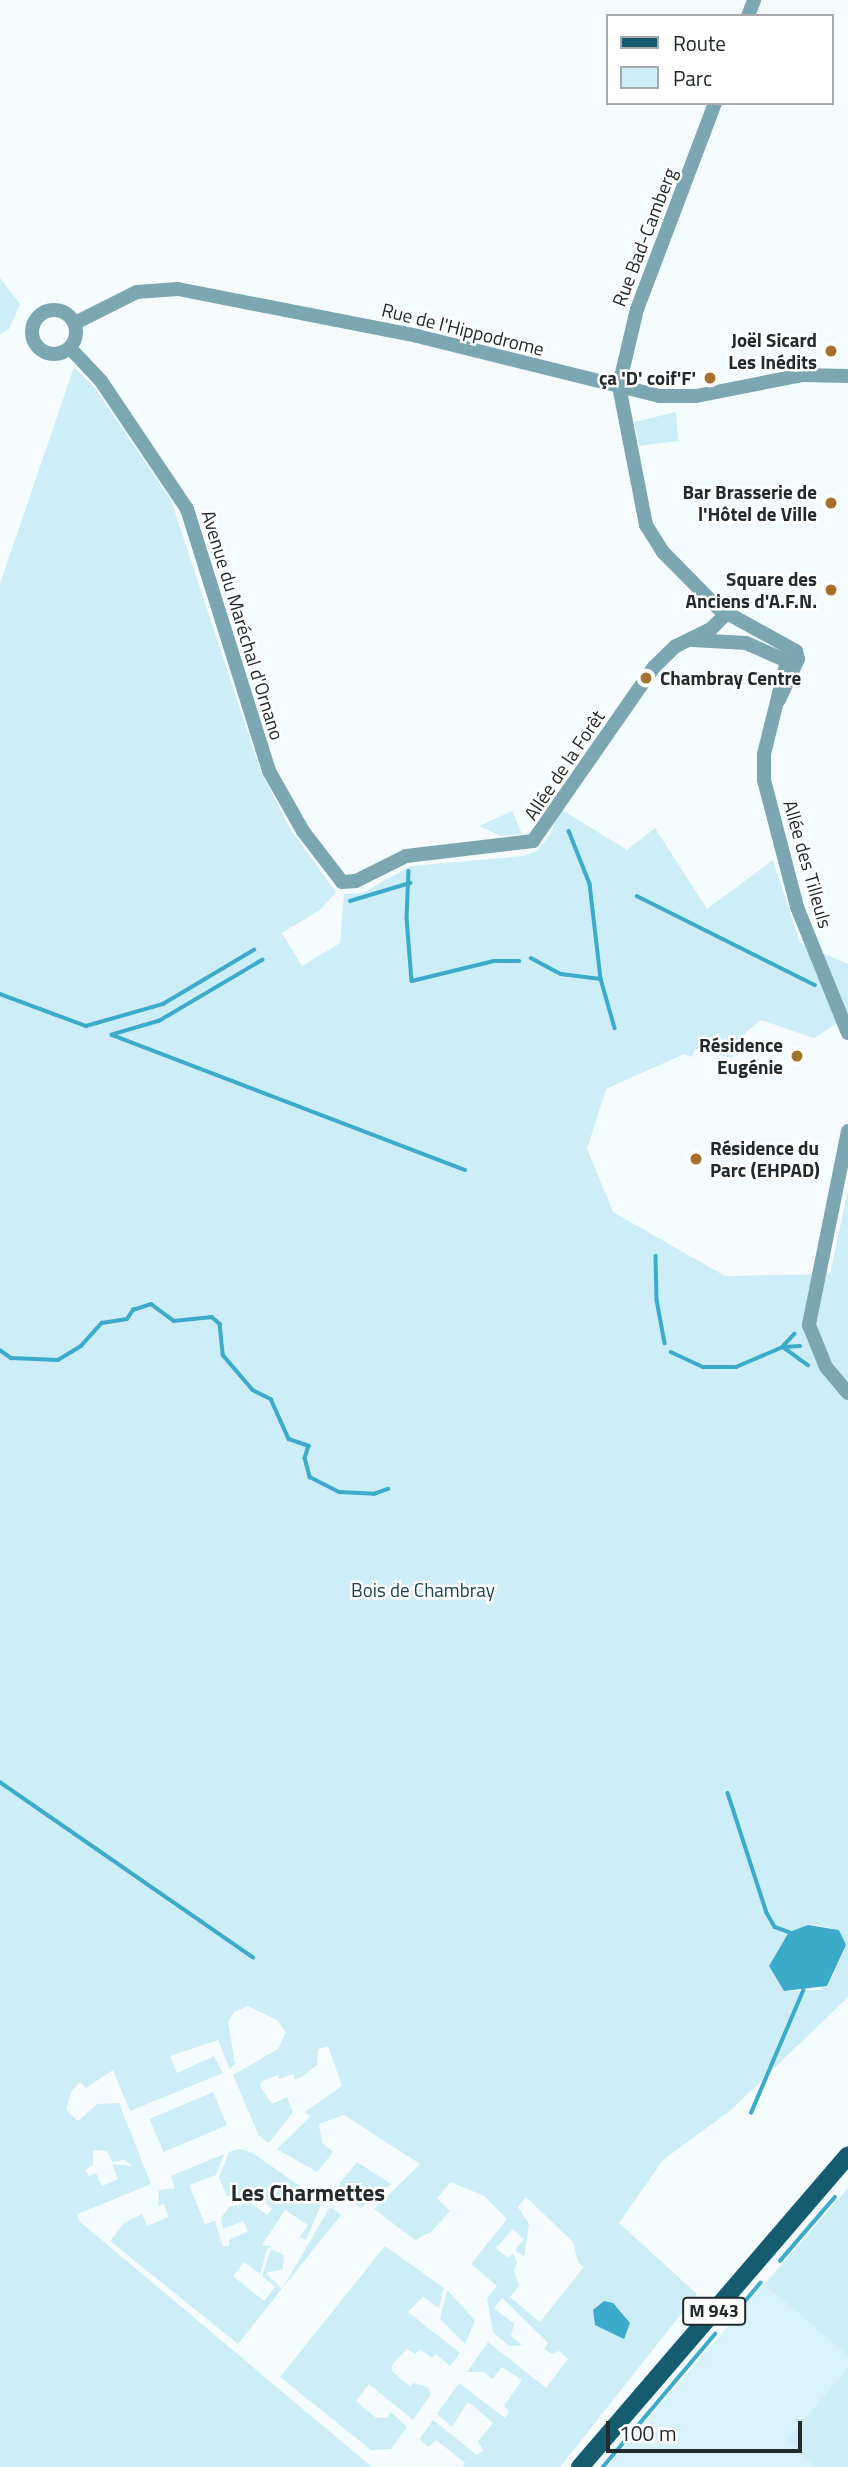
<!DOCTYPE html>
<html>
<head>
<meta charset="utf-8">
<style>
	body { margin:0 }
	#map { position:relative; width:848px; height:2467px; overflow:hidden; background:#f5fcff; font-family:"Titillium Web",sans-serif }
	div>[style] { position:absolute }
	.built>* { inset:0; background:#d8f3fc }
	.green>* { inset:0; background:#cdeef8; transform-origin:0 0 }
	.water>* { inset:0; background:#3cabca }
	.stream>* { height:3.5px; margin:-1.75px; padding:0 1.75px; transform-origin:1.75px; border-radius:1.75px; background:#3cabca }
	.tertiary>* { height:14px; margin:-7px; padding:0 7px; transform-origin:7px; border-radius:7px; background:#7da6b3 }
	.tertiary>.ring { margin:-7px; padding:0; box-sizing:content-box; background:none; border:14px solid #7da6b3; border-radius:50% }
	.primary>* { height:18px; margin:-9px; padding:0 9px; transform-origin:9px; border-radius:9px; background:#155c6f }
	.dots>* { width:19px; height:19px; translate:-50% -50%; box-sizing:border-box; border:4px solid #fff; border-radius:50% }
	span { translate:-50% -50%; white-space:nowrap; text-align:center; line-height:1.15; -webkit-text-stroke:5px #fff; paint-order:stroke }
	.shield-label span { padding:2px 5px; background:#fff; border:2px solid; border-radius:5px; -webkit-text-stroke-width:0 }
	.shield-label { font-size:18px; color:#232a2c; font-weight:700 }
	.street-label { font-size:19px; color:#232a2c }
	.poi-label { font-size:19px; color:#232a2c; font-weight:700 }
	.right { translate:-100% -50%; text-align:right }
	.left { translate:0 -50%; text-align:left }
	.park-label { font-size:19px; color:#144451 }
	.quarter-label { font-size:23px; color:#232a2c; font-weight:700 }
	.legend { position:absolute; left:606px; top:14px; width:228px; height:91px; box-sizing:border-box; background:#fff; border:2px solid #a7aaab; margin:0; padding:9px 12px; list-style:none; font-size:21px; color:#232a2c }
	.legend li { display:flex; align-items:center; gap:14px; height:35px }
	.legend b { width:35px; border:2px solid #a7aaab }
	.scale { position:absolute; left:606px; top:2421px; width:196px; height:32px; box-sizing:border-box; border:4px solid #232a2c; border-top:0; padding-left:9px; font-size:21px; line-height:24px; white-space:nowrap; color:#232a2c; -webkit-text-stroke:5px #fff; paint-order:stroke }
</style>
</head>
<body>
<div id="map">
	<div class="built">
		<i style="clip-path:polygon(848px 2188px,848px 2467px,607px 2467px,764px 2284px)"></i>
	</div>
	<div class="green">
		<i style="clip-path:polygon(0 278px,20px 304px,9px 329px,0 334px)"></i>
		<i style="clip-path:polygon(evenodd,74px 367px,94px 387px,171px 500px,261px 772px,291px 830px,336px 892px,320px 910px,282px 933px,302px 966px,340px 943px,344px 894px,362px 893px,411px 866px,523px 856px,538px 850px,551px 833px,559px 808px,627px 850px,655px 828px,707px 909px,773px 860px,800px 943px,848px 964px,848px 1016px,814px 1038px,761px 1020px,746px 1032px,732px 1058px,695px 1049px,692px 1057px,684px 1054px,606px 1089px,587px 1149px,613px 1212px,725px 1276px,830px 1274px,848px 1190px,848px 1997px,731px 2110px,663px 2160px,619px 2223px,697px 2294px,560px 2467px,463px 2467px,465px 2463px,436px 2440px,429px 2447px,419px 2440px,433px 2420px,477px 2455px,483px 2450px,478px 2441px,493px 2423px,471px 2404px,467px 2403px,452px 2427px,437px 2414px,459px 2383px,505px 2418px,509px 2412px,504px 2406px,522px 2380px,502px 2367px,492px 2379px,484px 2372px,467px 2372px,488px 2342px,546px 2388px,568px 2359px,559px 2351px,552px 2354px,544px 2349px,548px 2343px,502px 2298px,494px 2308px,514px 2324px,511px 2336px,522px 2345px,509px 2346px,493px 2332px,487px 2298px,497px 2286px,471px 2264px,507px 2219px,484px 2196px,451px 2182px,437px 2198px,450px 2211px,432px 2231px,415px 2240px,374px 2209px,420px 2164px,344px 2115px,319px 2124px,322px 2143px,333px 2152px,317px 2172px,277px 2149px,310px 2117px,305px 2112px,342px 2086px,328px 2046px,318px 2049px,317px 2065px,303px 2076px,295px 2080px,293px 2074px,279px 2079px,278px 2075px,262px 2081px,260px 2086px,272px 2104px,287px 2097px,293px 2112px,269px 2143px,259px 2136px,233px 2075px,278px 2049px,286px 2032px,277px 2020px,248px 2006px,234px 2012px,228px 2022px,235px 2064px,230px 2069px,218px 2040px,170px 2056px,177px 2073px,214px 2056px,223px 2073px,130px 2111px,113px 2070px,86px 2088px,80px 2082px,71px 2092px,66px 2110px,78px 2121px,97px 2104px,119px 2103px,151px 2184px,78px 2214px,79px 2221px,372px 2467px,0 2467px,0 584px,74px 367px,817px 1925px,839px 1930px,844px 1951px,833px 1975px,820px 1990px,784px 1991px,769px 1966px,791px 1930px,817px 1925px,74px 367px,93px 2150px,107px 2151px,112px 2162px,124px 2160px,133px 2166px,112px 2164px,118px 2179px,102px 2186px,96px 2173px,89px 2176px,85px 2170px,93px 2165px,93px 2150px,74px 367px,526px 2197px,573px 2242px,578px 2262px,584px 2267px,540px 2322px,510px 2297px,519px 2286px,514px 2271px,517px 2262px,513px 2253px,508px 2258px,496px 2248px,513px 2229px,524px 2239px,515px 2250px,524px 2257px,529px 2224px,518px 2207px,526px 2197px)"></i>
		<i style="clip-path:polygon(676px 412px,678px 441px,639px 446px,634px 422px)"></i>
		<i style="clip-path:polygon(512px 811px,522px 834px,501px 836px,479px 826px)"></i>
		<i style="left:213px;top:2092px;width:36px;height:69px;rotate:67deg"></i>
		<i style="clip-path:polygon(239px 2149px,253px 2153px,322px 2202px,306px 2240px,300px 2237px,308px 2225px,285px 2210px,262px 2245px,271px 2246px,267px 2250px,260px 2274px,244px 2262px,233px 2276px,264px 2301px,275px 2287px,262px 2276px,271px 2249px,284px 2255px,283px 2269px,266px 2273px,282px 2289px,330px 2207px,341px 2215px,238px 2344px,110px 2241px,124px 2223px,142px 2214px,147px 2226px,169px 2217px,164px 2204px,158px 2206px,159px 2190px,175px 2188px,171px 2176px,224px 2154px,216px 2175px,189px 2185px,205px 2224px,215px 2221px,223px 2247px,229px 2245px,229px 2240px,248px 2231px,243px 2221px,223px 2229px,221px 2218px,229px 2207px,251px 2203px,267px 2215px,272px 2209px,263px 2200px,266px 2190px,258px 2186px,247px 2197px,227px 2196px,219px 2178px,229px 2152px)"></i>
		<i style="clip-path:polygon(357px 2162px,391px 2184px,361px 2208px,335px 2189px)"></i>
		<i style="clip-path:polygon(848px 2188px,848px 2355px,765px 2285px)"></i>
		<i style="clip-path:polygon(385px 2246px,444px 2288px,439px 2308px,423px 2297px,408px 2312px,460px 2353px,450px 2366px,436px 2354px,432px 2358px,420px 2349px,415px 2354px,407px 2349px,392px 2365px,392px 2371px,410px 2387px,414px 2383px,428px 2387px,431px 2394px,413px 2420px,369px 2384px,356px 2401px,375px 2417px,387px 2418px,391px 2412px,407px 2427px,391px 2449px,371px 2450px,280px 2377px)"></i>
		<i style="clip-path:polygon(447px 2290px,475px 2320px,465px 2344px,440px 2319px)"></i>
		<i style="clip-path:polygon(848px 2368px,848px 2467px,815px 2467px,787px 2440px)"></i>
	</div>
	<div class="water">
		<i style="clip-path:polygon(808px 1925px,839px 1930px,846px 1945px,827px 1986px,784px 1991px,769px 1966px,789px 1932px)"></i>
		<i style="clip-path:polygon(604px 2301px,613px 2303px,630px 2323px,624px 2339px,595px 2325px,593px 2310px)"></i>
	</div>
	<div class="stream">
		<i style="left:569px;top:831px;width:57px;rotate:68.4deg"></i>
		<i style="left:590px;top:884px;width:96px;rotate:83.4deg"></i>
		<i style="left:601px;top:979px;width:51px;rotate:74.1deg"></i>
		<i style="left:409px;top:871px;width:47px;rotate:92.4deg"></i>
		<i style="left:407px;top:918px;width:63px;rotate:85.5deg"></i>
		<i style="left:412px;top:981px;width:84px;rotate:-13.7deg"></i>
		<i style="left:494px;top:961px;width:25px"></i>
		<i style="left:637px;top:896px;width:199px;rotate:26.6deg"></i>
		<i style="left:350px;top:901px;width:63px;rotate:-16.7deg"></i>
		<i style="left:531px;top:958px;width:34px;rotate:28deg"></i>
		<i style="left:561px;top:974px;width:40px;rotate:7.1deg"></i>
		<i style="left:263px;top:960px;width:120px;rotate:149.4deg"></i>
		<i style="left:160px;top:1021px;width:50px;rotate:163.7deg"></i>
		<i style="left:112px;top:1035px;width:378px;rotate:20.9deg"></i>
		<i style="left:0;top:994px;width:92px;rotate:20.4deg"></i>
		<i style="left:86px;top:1026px;width:80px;rotate:-15.9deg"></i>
		<i style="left:163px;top:1004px;width:106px;rotate:-30.7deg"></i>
		<i style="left:656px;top:1256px;width:44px;rotate:88.7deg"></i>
		<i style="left:657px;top:1300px;width:44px;rotate:79.5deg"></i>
		<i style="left:795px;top:1334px;width:18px;rotate:133deg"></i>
		<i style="left:783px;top:1347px;width:31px;rotate:36deg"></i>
		<i style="left:0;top:1350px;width:14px;rotate:36deg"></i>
		<i style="left:11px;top:1358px;width:47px;rotate:2.4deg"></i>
		<i style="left:58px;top:1360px;width:27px;rotate:-31deg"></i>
		<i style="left:81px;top:1346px;width:31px;rotate:-48deg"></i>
		<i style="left:102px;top:1323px;width:25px;rotate:-9deg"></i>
		<i style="left:127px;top:1319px;width:11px;rotate:-56deg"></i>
		<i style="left:133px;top:1310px;width:19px;rotate:-18deg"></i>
		<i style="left:151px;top:1304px;width:29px;rotate:36deg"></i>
		<i style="left:174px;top:1321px;width:38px;rotate:-6deg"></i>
		<i style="left:212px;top:1317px;width:11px;rotate:41deg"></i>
		<i style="left:220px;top:1324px;width:31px;rotate:84deg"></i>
		<i style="left:223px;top:1355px;width:46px;rotate:49.4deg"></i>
		<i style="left:253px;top:1390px;width:20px;rotate:27deg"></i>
		<i style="left:271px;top:1399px;width:44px;rotate:65.8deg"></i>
		<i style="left:289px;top:1439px;width:21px;rotate:19deg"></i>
		<i style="left:309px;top:1446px;width:13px;rotate:108deg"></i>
		<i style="left:305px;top:1458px;width:20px;rotate:75deg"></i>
		<i style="left:310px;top:1477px;width:33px;rotate:27deg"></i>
		<i style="left:339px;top:1492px;width:35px;rotate:3deg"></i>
		<i style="left:374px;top:1494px;width:15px;rotate:-20deg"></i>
		<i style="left:671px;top:1352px;width:35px;rotate:25deg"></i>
		<i style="left:703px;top:1367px;width:33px"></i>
		<i style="left:736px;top:1367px;width:51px;rotate:-23.1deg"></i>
		<i style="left:783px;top:1347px;width:17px;rotate:-3deg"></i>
		<i style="left:0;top:1782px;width:308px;rotate:34.7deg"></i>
		<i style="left:728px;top:1793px;width:126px;rotate:72deg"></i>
		<i style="left:767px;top:1913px;width:16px;rotate:60deg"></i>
		<i style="left:775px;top:1927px;width:15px;rotate:20deg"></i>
		<i style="left:751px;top:2113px;width:133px;rotate:-66.9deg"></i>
		<i style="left:780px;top:2261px;width:84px;rotate:-49.3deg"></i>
		<i style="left:736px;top:2312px;width:38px;rotate:-50deg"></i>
		<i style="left:603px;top:2467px;width:174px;rotate:-49.9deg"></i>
	</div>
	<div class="tertiary">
		<i style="left:748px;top:16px;width:17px;rotate:-69deg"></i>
		<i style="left:715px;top:103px;width:220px;rotate:110.7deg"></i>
		<i style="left:637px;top:309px;width:79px;rotate:103.2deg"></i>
		<i style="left:619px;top:386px;width:142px;rotate:79deg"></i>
		<i style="left:646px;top:525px;width:32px;rotate:58deg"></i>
		<i style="left:663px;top:552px;width:78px;rotate:45.5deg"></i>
		<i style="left:718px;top:608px;width:89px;rotate:28.9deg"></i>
		<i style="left:796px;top:651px;width:8px;rotate:76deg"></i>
		<i style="left:798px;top:659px;width:45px;rotate:114.9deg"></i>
		<i class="ring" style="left:32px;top:310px;width:30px;height:30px"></i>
		<i style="left:75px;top:323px;width:69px;rotate:-26.6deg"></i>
		<i style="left:137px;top:292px;width:41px;rotate:-4.2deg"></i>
		<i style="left:178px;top:289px;width:244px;rotate:11.1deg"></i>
		<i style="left:417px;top:336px;width:249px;rotate:13.9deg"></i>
		<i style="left:659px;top:396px;width:37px"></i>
		<i style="left:696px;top:396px;width:108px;rotate:-11.2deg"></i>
		<i style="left:802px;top:375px;width:46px;rotate:1.2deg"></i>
		<i style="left:70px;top:348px;width:45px;rotate:46.8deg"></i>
		<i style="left:101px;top:381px;width:154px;rotate:56.1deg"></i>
		<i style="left:187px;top:509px;width:275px;rotate:72.6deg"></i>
		<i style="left:269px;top:771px;width:69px;rotate:60.5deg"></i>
		<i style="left:303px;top:831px;width:64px;rotate:52.6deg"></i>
		<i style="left:342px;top:882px;width:14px;rotate:-4deg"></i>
		<i style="left:356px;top:881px;width:56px;rotate:-26.6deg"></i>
		<i style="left:406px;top:856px;width:128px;rotate:-6.7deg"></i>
		<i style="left:533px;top:841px;width:212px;rotate:-55.2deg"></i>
		<i style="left:654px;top:667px;width:30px;rotate:-44deg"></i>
		<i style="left:676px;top:646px;width:39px;rotate:-26deg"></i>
		<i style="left:711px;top:629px;width:21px;rotate:-45deg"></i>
		<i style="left:693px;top:640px;width:53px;rotate:3.2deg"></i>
		<i style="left:746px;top:643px;width:45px;rotate:23.7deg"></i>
		<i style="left:787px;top:661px;width:96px;rotate:103.9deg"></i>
		<i style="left:764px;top:754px;width:26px;rotate:90deg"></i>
		<i style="left:764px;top:780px;width:131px;rotate:75.4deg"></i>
		<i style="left:797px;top:907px;width:136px;rotate:68deg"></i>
		<i style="left:848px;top:1131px;width:198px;rotate:101.4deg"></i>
		<i style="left:809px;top:1325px;width:45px;rotate:68deg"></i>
		<i style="left:826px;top:1367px;width:34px;rotate:50deg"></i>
	</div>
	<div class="primary">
		<i style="left:580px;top:2467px;width:411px;rotate:-49.3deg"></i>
	</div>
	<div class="dots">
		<i style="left:831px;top:351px;background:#a7712b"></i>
		<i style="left:710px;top:378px;background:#a7712b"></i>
		<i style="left:831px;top:503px;background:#a7712b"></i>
		<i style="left:831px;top:590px;background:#a7712b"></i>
		<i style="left:646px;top:678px;background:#a7712b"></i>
		<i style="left:797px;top:1056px;background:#a7712b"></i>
		<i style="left:696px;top:1159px;background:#a7712b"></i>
	</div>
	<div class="shield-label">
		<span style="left:714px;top:2311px">M 943</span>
	</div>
	<div class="street-label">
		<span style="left:644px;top:237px;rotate:-69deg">Rue Bad-Camberg</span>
		<span style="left:463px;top:329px;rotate:14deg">Rue de l'Hippodrome</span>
		<span style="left:243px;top:625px;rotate:73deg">Avenue du Maréchal d'Ornano</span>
		<span style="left:564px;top:765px;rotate:-56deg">Allée de la Forêt</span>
		<span style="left:808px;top:864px;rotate:74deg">Allée des Tilleuls</span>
	</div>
	<div class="poi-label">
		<span class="right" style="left:817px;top:351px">Joël Sicard<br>Les Inédits</span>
		<span class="right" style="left:696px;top:378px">ça 'D' coif'F'</span>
		<span class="right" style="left:817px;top:503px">Bar Brasserie de<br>l'Hôtel de Ville</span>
		<span class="right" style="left:817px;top:590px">Square des<br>Anciens d'A.F.N.</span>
		<span class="left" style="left:660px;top:678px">Chambray Centre</span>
		<span class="right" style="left:783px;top:1056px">Résidence<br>Eugénie</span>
		<span class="left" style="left:710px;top:1159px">Résidence du<br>Parc (EHPAD)</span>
	</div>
	<div class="park-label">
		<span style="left:423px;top:1590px">Bois de Chambray</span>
	</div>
	<div class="quarter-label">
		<span style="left:308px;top:2193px">Les Charmettes</span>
	</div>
	<ul class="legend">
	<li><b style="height:9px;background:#155c6f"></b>Route</li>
	<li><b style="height:19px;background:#cdeef8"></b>Parc</li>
	</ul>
	<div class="scale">100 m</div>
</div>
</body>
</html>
